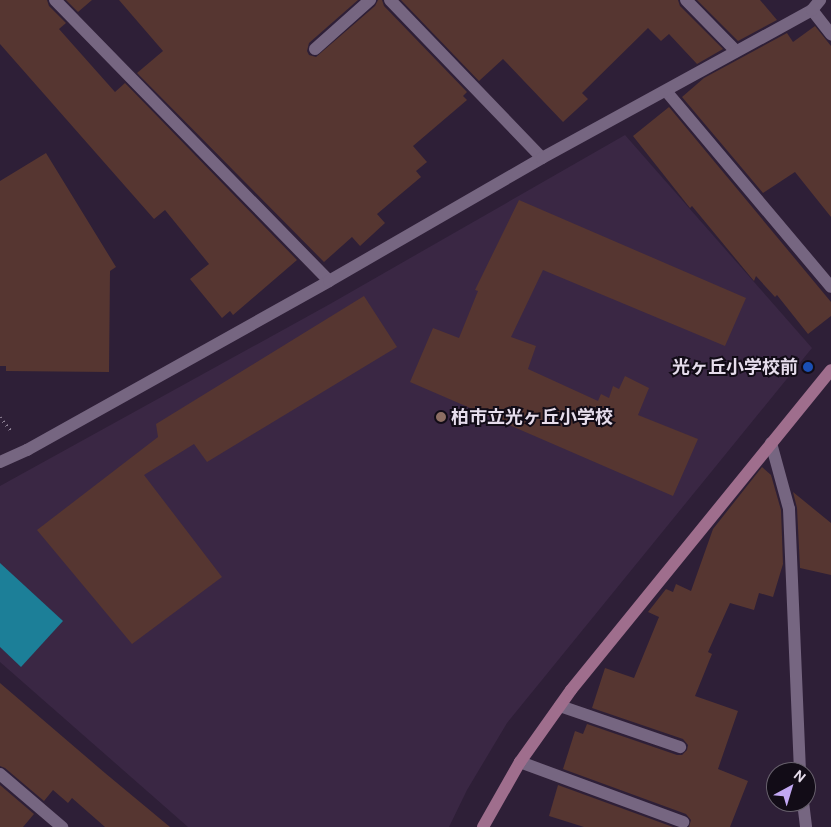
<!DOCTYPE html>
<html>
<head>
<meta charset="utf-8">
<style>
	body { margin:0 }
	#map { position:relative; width:831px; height:827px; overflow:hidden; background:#2e1f37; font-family:"DM Sans","Noto Sans JP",sans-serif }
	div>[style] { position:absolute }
	.built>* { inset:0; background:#3a2744 }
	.water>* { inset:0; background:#1c7f98 }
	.building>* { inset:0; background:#563631 }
	.path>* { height:3px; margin-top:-1.5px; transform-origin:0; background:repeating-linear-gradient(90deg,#8e8295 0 1px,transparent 0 5px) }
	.street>* { height:12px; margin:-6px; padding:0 6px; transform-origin:6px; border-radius:6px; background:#766681 }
	.secondary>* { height:12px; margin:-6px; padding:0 6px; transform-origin:6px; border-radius:6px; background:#9f6e8d }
	.dots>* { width:14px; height:14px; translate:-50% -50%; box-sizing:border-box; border:2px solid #120c17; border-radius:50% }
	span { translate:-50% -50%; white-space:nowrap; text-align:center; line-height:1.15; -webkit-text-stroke:4px #120c17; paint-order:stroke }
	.poi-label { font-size:18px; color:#e6ddec; font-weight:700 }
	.right { translate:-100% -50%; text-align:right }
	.left { translate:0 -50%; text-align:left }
	.north { position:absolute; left:766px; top:762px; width:50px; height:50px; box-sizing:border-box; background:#120c17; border:1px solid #67606c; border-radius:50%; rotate:39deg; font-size:14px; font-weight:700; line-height:20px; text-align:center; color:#e6ddec }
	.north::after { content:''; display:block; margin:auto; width:18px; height:22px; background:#c2a8f3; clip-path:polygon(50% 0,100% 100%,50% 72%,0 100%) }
</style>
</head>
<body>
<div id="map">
	<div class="built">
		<i style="clip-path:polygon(625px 135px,812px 348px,507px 723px,467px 790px,449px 827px,188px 827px,0 662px,0 486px,330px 304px)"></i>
	</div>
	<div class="water">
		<i style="clip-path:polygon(0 563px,63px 621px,21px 667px,0 647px)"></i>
	</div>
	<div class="building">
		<i style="clip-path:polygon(0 0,47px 0,49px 6px,66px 23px,59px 29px,115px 92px,125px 83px,297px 260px,233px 315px,230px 311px,222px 318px,190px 279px,209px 264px,165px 210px,154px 219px,0 44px)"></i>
		<i style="clip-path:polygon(66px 0,92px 0,78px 12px)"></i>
		<i style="clip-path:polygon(119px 0,358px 0,309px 43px,307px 51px,309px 55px,316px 57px,375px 6px,378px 0,382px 0,384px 6px,467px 92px,463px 96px,467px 100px,413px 146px,427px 162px,416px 171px,421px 177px,377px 214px,385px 223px,360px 246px,352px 237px,324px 262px,137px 73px,163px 51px)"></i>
		<i style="clip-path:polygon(401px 0,678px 0,680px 6px,723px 49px,697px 64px,669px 34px,661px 41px,648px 28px,582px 93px,588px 99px,563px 122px,503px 59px,479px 81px)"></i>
		<i style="clip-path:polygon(697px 0,760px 0,777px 20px,738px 41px)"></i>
		<i style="clip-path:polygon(815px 26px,831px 46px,831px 217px,795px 172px,763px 193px,682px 97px,704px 78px,787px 33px,793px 42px)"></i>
		<i style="clip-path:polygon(669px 107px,831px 302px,831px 316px,808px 334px,777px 295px,775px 297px,756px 276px,754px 281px,692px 206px,690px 208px,633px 136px)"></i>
		<i style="clip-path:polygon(46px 153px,116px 267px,110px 271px,109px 372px,6px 371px,6px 366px,0 366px,0 181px)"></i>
		<i style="clip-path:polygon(519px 200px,746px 298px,725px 346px,543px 270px,511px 337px,536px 346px,528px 369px,598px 401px,601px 394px,609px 398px,613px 386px,619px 389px,625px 376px,649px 388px,638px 415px,698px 439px,673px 496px,410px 382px,433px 328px,459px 338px,478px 291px,475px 290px)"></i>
		<i style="clip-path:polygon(364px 296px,397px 347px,207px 462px,194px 444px,144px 475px,222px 577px,132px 644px,37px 530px,158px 437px,156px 424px)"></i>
		<i style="clip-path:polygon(762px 467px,771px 475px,781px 510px,783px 564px,773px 597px,759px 593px,754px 610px,730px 603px,708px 652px,712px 654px,695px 696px,738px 711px,718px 769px,748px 781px,730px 827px,689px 827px,691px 820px,686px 814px,563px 769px,575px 731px,583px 734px,587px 724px,677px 755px,682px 755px,687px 750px,688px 745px,683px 739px,592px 708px,605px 668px,634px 678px,659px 617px,648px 612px,666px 589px,673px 592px,676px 584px,691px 591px,713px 529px)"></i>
		<i style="clip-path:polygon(793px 492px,831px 523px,831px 575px,800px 568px,797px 508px)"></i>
		<i style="clip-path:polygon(0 683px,105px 773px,170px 827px,105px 827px,72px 798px,68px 803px,53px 790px,44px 801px,5px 768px,0 766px)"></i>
		<i style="clip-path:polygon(0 785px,34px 814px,23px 827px,0 827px)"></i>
		<i style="clip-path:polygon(558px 785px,673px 827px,584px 827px,549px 816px)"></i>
	</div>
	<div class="path">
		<i style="left:0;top:417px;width:19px;rotate:51deg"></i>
	</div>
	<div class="street">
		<i style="left:55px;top:0;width:392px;rotate:45.7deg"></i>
		<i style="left:390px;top:0;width:219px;rotate:46.1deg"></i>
		<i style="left:686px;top:0;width:71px;rotate:45.6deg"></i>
		<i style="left:812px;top:10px;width:31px;rotate:52deg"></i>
		<i style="left:315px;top:49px;width:74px;rotate:-41.7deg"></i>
		<i style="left:666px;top:91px;width:256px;rotate:49.9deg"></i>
		<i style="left:771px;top:443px;width:68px;rotate:74.7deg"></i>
		<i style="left:789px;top:509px;width:263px;rotate:87.6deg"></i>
		<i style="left:0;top:462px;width:30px;rotate:-24deg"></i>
		<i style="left:27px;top:450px;width:346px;rotate:-29.2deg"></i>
		<i style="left:329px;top:281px;width:246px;rotate:-30deg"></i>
		<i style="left:542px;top:158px;width:308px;rotate:-28.7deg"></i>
		<i style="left:812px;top:10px;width:13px;rotate:-51deg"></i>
		<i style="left:560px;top:706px;width:127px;rotate:18.9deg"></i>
		<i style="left:520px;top:762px;width:174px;rotate:20.2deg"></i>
		<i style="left:0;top:774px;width:82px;rotate:40.5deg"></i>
		<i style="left:803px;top:802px;width:25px;rotate:83deg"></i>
	</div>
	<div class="secondary">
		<i style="left:483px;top:827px;width:75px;rotate:-60.4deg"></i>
		<i style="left:520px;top:762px;width:88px;rotate:-54.7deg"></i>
		<i style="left:571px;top:690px;width:412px;rotate:-50.9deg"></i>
	</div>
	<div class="dots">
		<i style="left:808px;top:367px;background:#1a4fb4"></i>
		<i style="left:441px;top:417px;background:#8d6e63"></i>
	</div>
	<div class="poi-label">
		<span class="right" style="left:798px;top:367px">光ヶ丘小学校前</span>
		<span class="left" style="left:451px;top:417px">柏市立光ヶ丘小学校</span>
	</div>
	<div class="north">N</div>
</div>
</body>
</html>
